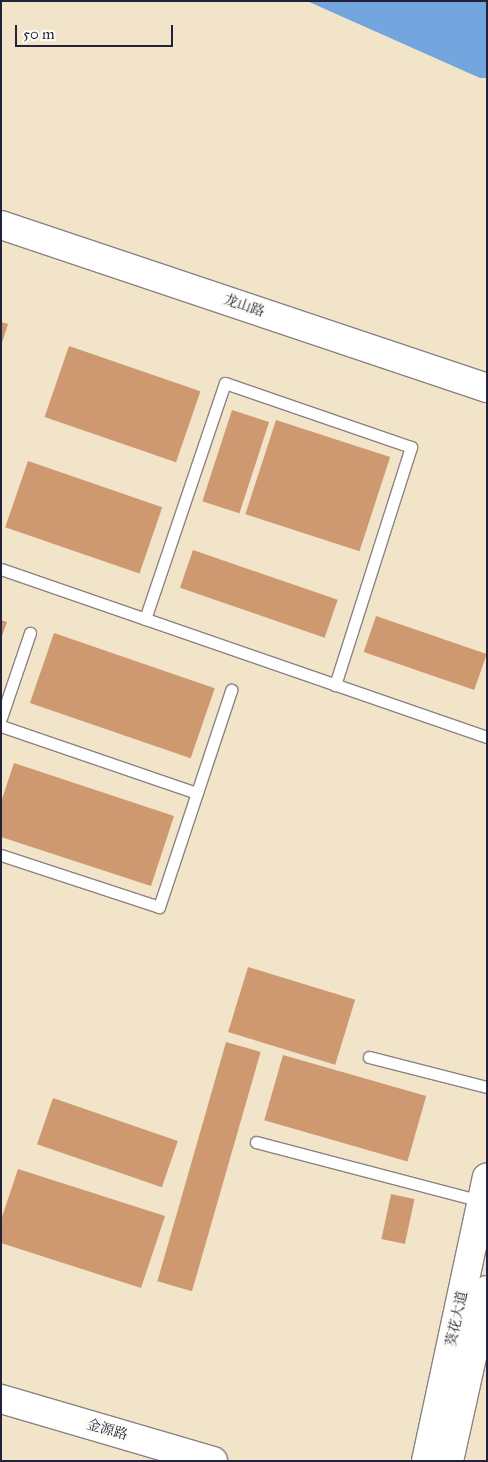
<!DOCTYPE html>
<html>
<head>
<meta charset="utf-8">
<style>
	body { margin:0 }
	#map { position:relative; width:488px; height:1462px; overflow:hidden; background:#f1e4c8; font-family:"IM FELL Great Primer","Noto Serif SC",serif }
	div>[style] { position:absolute }
	.water>* { inset:0; background:#73a5de }
	.building>* { inset:0; background:#ce9970; transform-origin:0 0 }
	.roads { filter:drop-shadow(1px 0 #8a8382) drop-shadow(-1px 0 #8a8382) drop-shadow(0 1px #8a8382) drop-shadow(0 -1px #8a8382) }
	.service>* { height:11px; margin:-5.5px; padding:0 5.5px; transform-origin:5.5px; border-radius:5.5px; background:#fff }
	.tertiary>* { height:28px; margin:-14px; padding:0 14px; transform-origin:14px; border-radius:14px; background:#fff }
	.secondary>* { height:28px; margin:-14px; padding:0 14px; transform-origin:14px; border-radius:14px; background:#fff }
	span { translate:-50% -50%; white-space:nowrap; text-align:center; line-height:1.15; -webkit-text-stroke:5px #fdfcf7; paint-order:stroke }
	.street-label { font-size:14px; color:#22223b }
	.frame { position:absolute; inset:0; border:2px solid #22223b; pointer-events:none }
	.scale { position:absolute; left:15px; top:25px; width:158px; height:22px; box-sizing:border-box; border:2px solid #22223b; border-top:0; padding-left:6px; font-size:15px; line-height:18px; white-space:nowrap; color:#22223b; -webkit-text-stroke:4px #fdfcf7; paint-order:stroke }
</style>
</head>
<body>
<div id="map">
	<div class="water">
		<i style="clip-path:polygon(307px 1px,487px 1px,487px 78px,480px 78px)"></i>
	</div>
	<div class="building">
		<i style="clip-path:polygon(1px 322px,8px 324px,2px 343px,1px 343px)"></i>
		<i style="left:69px;top:346px;width:139px;height:75px;rotate:19deg"></i>
		<i style="left:232px;top:410px;width:39px;height:96px;rotate:18deg"></i>
		<i style="left:276px;top:420px;width:120px;height:99px;rotate:18deg"></i>
		<i style="left:28px;top:461px;width:142px;height:70px;rotate:19deg"></i>
		<i style="left:193px;top:550px;width:153px;height:40px;rotate:19deg"></i>
		<i style="left:376px;top:616px;width:117px;height:38px;rotate:19deg"></i>
		<i style="clip-path:polygon(1px 620px,7px 622px,2px 636px,1px 636px)"></i>
		<i style="left:54px;top:633px;width:170px;height:74px;rotate:19deg"></i>
		<i style="clip-path:polygon(14px 763px,174px 816px,151px 886px,1px 837px,1px 802px)"></i>
		<i style="left:248px;top:967px;width:112px;height:68px;rotate:17deg"></i>
		<i style="left:226px;top:1042px;width:36px;height:249px;rotate:16deg"></i>
		<i style="left:283px;top:1055px;width:149px;height:68px;rotate:16deg"></i>
		<i style="left:53px;top:1098px;width:132px;height:49px;rotate:19deg"></i>
		<i style="clip-path:polygon(18px 1169px,165px 1216px,141px 1288px,1px 1243px,1px 1220px)"></i>
		<i style="left:391px;top:1194px;width:24px;height:46px;rotate:12deg"></i>
	</div>
	<div class="roads">
		<div class="service">
			<i style="left:1px;top:569px;width:514px;rotate:19.07deg"></i>
			<i style="left:145px;top:619px;width:249px;rotate:-71.3deg"></i>
			<i style="left:225px;top:383px;width:197px;rotate:19deg"></i>
			<i style="left:411px;top:447px;width:250px;rotate:107.7deg"></i>
			<i style="left:1px;top:718px;width:90px;rotate:-71.2deg"></i>
			<i style="left:1px;top:726px;width:207px;rotate:18.9deg"></i>
			<i style="left:1px;top:855px;width:166px;rotate:18.2deg"></i>
			<i style="left:159px;top:907px;width:229px;rotate:-71.6deg"></i>
			<i style="left:369px;top:1057px;width:122px;rotate:14.3deg"></i>
			<i style="left:256px;top:1142px;width:233px;rotate:14.7deg"></i>
		</div>
		<div class="tertiary">
			<i style="left:1px;top:225px;width:513px;rotate:18.54deg"></i>
			<i style="left:426px;top:1461px;width:290px;rotate:-77.9deg"></i>
			<i style="left:449px;top:1461px;width:175px;rotate:-77.5deg"></i>
		</div>
		<div class="secondary">
			<i style="left:1px;top:1399px;width:221px;rotate:16.3deg"></i>
		</div>
	</div>
	<div class="street-label">
		<span style="left:244px;top:306px;rotate:19deg">龙山路</span>
		<span style="left:457px;top:1319px;rotate:-78deg">葵花大道</span>
		<span style="left:107px;top:1430px;rotate:16deg">金源路</span>
	</div>
	<div class="frame"></div>
	<div class="scale">50 m</div>
</div>
</body>
</html>
